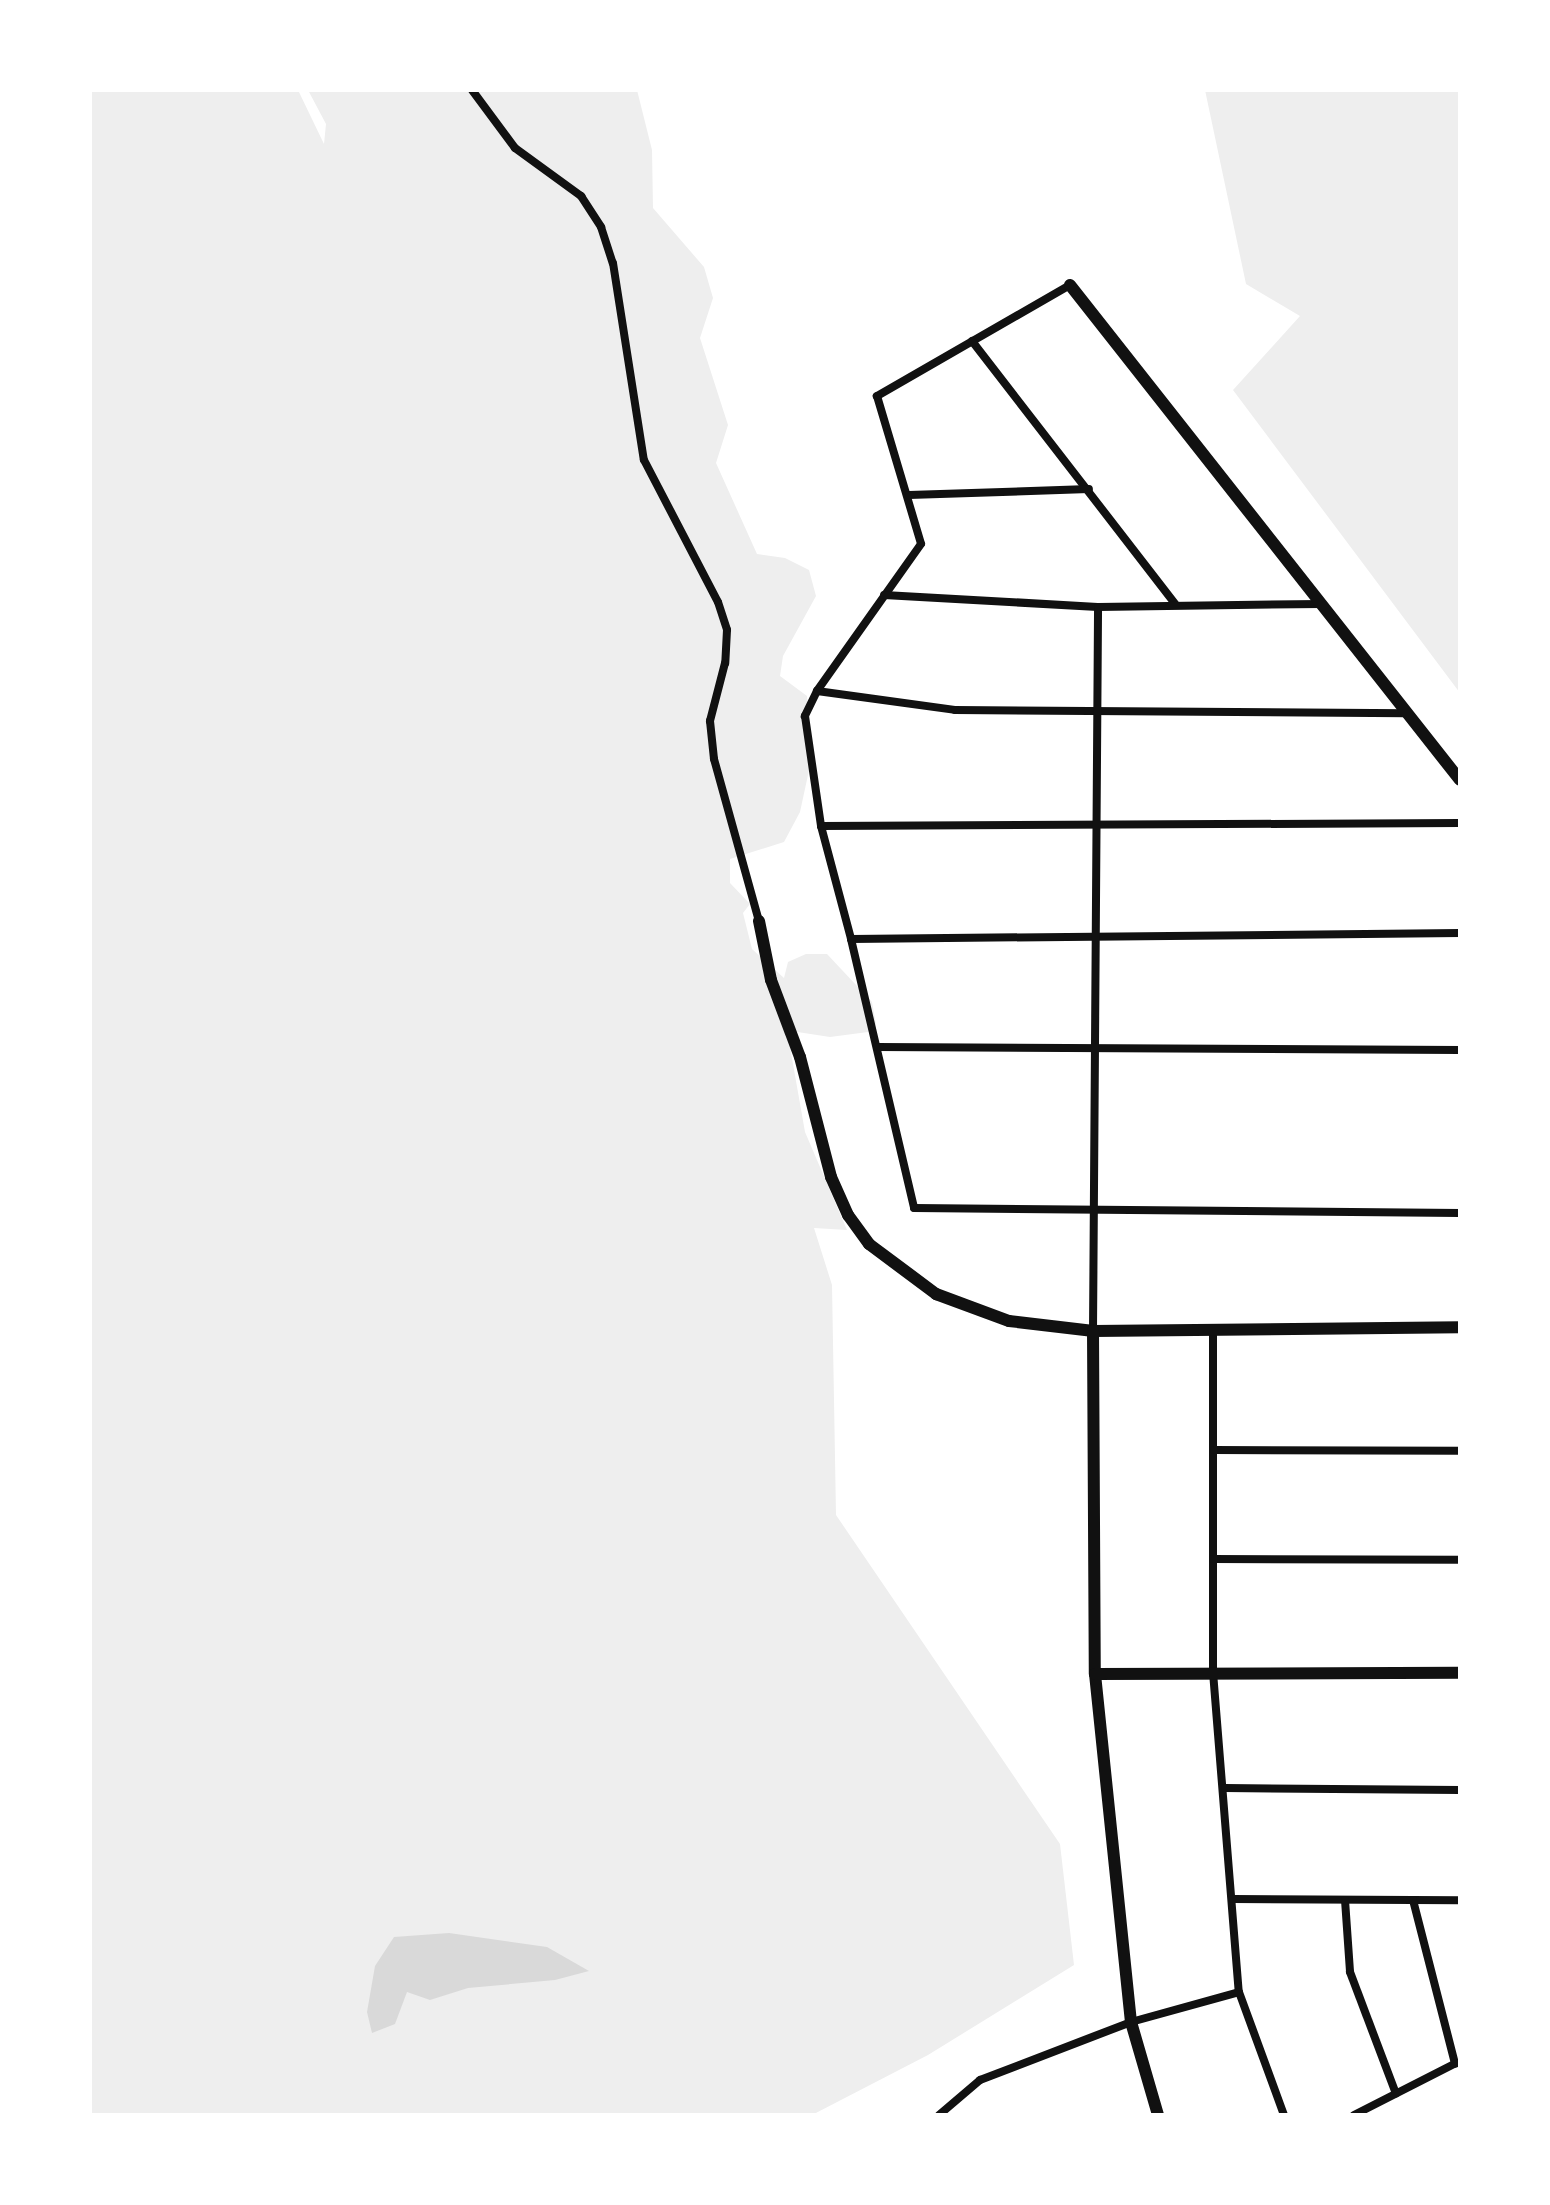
<!DOCTYPE html>
<html>
<head>
<meta charset="utf-8">
<style>
	body { margin:0 }
	#map { position:relative; width:1550px; height:2205px; overflow:hidden; background:#fff; font-family:"Varela Round",sans-serif }
	div>[style] { position:absolute }
	.green>* { inset:0; background:#eee }
	.water>* { inset:0; background:#d9d9d9 }
	.minor>* { height:8px; margin:-4px; padding:0 4px; transform-origin:4px; border-radius:4px; background:#111 }
	.tertiary>* { height:12px; margin:-6px; padding:0 6px; transform-origin:6px; border-radius:6px; background:#111 }
	span { translate:-50% -50%; white-space:nowrap; text-align:center; line-height:1.15; -webkit-text-stroke:8px #fff; paint-order:stroke }
	.frame { position:absolute; inset:0; border:92px solid #fff; pointer-events:none }
</style>
</head>
<body>
<div id="map">
	<div class="green">
		<i style="clip-path:polygon(90px 90px,298px 90px,324px 144px,326px 124px,308px 90px,637px 90px,652px 150px,653px 208px,704px 267px,713px 298px,700px 338px,728px 425px,716px 463px,757px 554px,785px 558px,809px 570px,816px 596px,783px 656px,780px 676px,807px 696px,811px 761px,800px 812px,784px 842px,730px 859px,730px 883px,750px 904px,743px 913px,752px 949px,784px 978px,788px 962px,806px 954px,827px 954px,872px 1002px,876px 1024px,868px 1032px,830px 1037px,791px 1031px,790px 1047px,805px 1132px,847px 1230px,814px 1228px,832px 1285px,836px 1515px,1060px 1844px,1074px 1965px,928px 2055px,812px 2115px,90px 2115px)"></i>
		<i style="clip-path:polygon(1205px 90px,1460px 90px,1460px 693px,1233px 390px,1300px 316px,1246px 284px)"></i>
	</div>
	<div class="water">
		<i style="clip-path:polygon(449px 1933px,547px 1947px,589px 1971px,555px 1980px,468px 1988px,430px 2000px,407px 1992px,395px 2024px,372px 2033px,367px 2012px,375px 1966px,394px 1937px)"></i>
	</div>
	<div class="minor">
		<i style="left:472px;top:90px;width:72px;rotate:53.4deg"></i>
		<i style="left:515px;top:148px;width:82px;rotate:36deg"></i>
		<i style="left:581px;top:196px;width:37px;rotate:57deg"></i>
		<i style="left:601px;top:227px;width:38px;rotate:72deg"></i>
		<i style="left:613px;top:263px;width:199px;rotate:81.1deg"></i>
		<i style="left:644px;top:460px;width:160px;rotate:62.5deg"></i>
		<i style="left:718px;top:602px;width:29px;rotate:72deg"></i>
		<i style="left:727px;top:630px;width:33px;rotate:93deg"></i>
		<i style="left:725px;top:663px;width:60px;rotate:104.5deg"></i>
		<i style="left:710px;top:721px;width:38px;rotate:84deg"></i>
		<i style="left:714px;top:759px;width:168px;rotate:74.5deg"></i>
		<i style="left:1070px;top:285px;width:223px;rotate:150.1deg"></i>
		<i style="left:877px;top:396px;width:154px;rotate:73.4deg"></i>
		<i style="left:921px;top:544px;width:180px;rotate:125.3deg"></i>
		<i style="left:817px;top:691px;width:28px;rotate:116deg"></i>
		<i style="left:805px;top:716px;width:111px;rotate:81.7deg"></i>
		<i style="left:821px;top:826px;width:117px;rotate:75.1deg"></i>
		<i style="left:851px;top:939px;width:609px;rotate:-0.56deg"></i>
		<i style="left:972px;top:341px;width:332px;rotate:52.3deg"></i>
		<i style="left:909px;top:495px;width:180px;rotate:-1.9deg"></i>
		<i style="left:884px;top:595px;width:214px;rotate:3.2deg"></i>
		<i style="left:817px;top:691px;width:139px;rotate:7.8deg"></i>
		<i style="left:955px;top:710px;width:452px;rotate:0.4deg"></i>
		<i style="left:821px;top:826px;width:639px;rotate:-0.27deg"></i>
		<i style="left:851px;top:939px;width:276px;rotate:76.8deg"></i>
		<i style="left:914px;top:1208px;width:546px;rotate:0.52deg"></i>
		<i style="left:877px;top:1047px;width:583px;rotate:0.29deg"></i>
		<i style="left:1213px;top:1330px;width:342px;rotate:90deg"></i>
		<i style="left:1213px;top:1672px;width:321px;rotate:85.4deg"></i>
		<i style="left:1239px;top:1992px;width:131px;rotate:69.9deg"></i>
		<i style="left:1093px;top:1331px;width:724px;rotate:-89.6deg"></i>
		<i style="left:1098px;top:607px;width:223px;rotate:-0.8deg"></i>
		<i style="left:1214px;top:1450px;width:246px;rotate:0.2deg"></i>
		<i style="left:1213px;top:1559px;width:247px;rotate:0.2deg"></i>
		<i style="left:1225px;top:1788px;width:235px;rotate:0.5deg"></i>
		<i style="left:1233px;top:1899px;width:227px;rotate:0.3deg"></i>
		<i style="left:1345px;top:1900px;width:72px;rotate:86deg"></i>
		<i style="left:1350px;top:1972px;width:130px;rotate:69.3deg"></i>
		<i style="left:1413px;top:1900px;width:169px;rotate:75.6deg"></i>
		<i style="left:939px;top:2115px;width:54px;rotate:-40.5deg"></i>
		<i style="left:980px;top:2080px;width:162px;rotate:-21deg"></i>
		<i style="left:1131px;top:2022px;width:112px;rotate:-15.5deg"></i>
		<i style="left:1354px;top:2115px;width:114px;rotate:-27deg"></i>
	</div>
	<div class="tertiary">
		<i style="left:1070px;top:285px;width:630px;rotate:51.77deg"></i>
		<i style="left:759px;top:921px;width:60px;rotate:78.5deg"></i>
		<i style="left:771px;top:980px;width:82px;rotate:69.4deg"></i>
		<i style="left:800px;top:1057px;width:124px;rotate:75.5deg"></i>
		<i style="left:831px;top:1177px;width:42px;rotate:65.9deg"></i>
		<i style="left:848px;top:1215px;width:36px;rotate:54deg"></i>
		<i style="left:869px;top:1244px;width:84px;rotate:36.7deg"></i>
		<i style="left:936px;top:1294px;width:78px;rotate:20.3deg"></i>
		<i style="left:1009px;top:1321px;width:85px;rotate:6.8deg"></i>
		<i style="left:1093px;top:1331px;width:367px;rotate:-0.6deg"></i>
		<i style="left:1093px;top:1331px;width:343px;rotate:89.7deg"></i>
		<i style="left:1095px;top:1674px;width:350px;rotate:84.1deg"></i>
		<i style="left:1131px;top:2022px;width:97px;rotate:73.8deg"></i>
		<i style="left:1095px;top:1674px;width:365px;rotate:-0.2deg"></i>
	</div>
	<div class="frame"></div>
</div>
</body>
</html>
